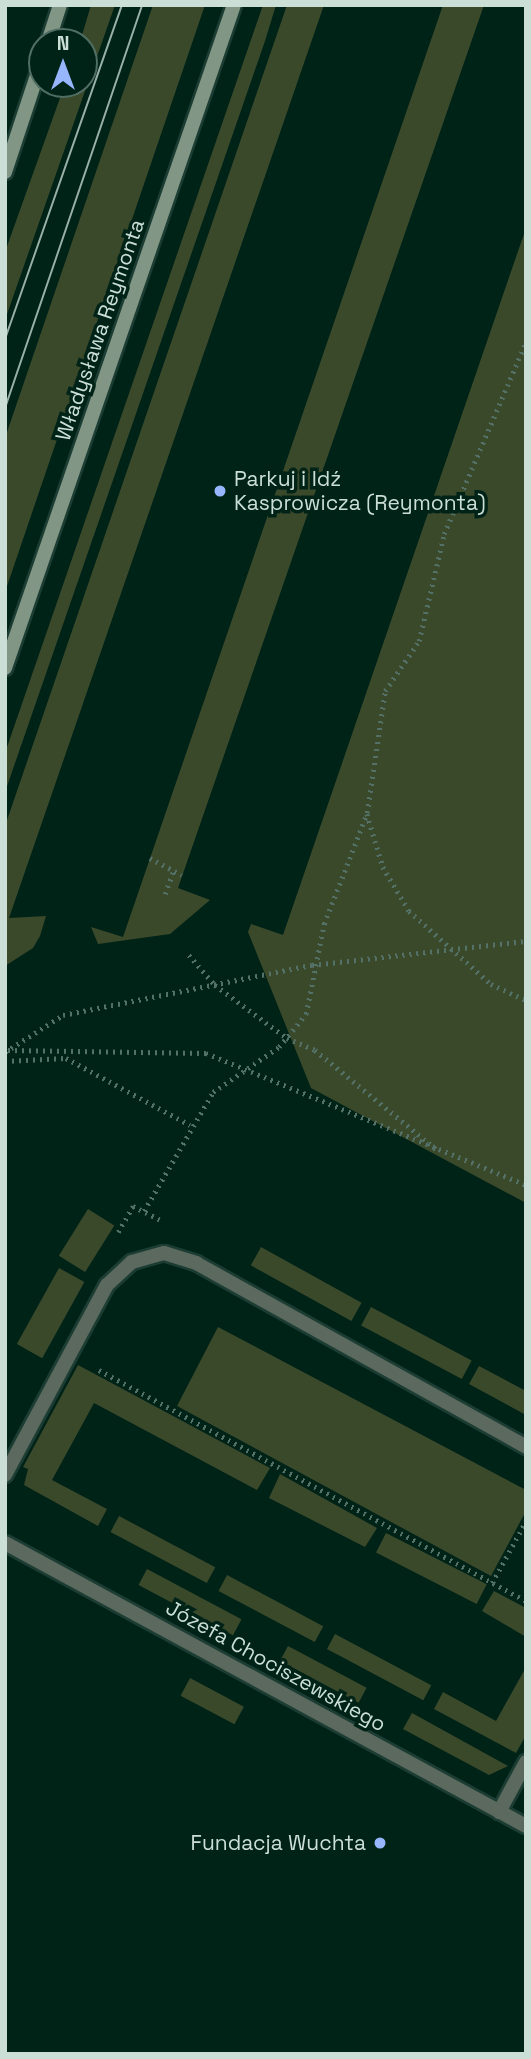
<!DOCTYPE html>
<html>
<head>
<meta charset="utf-8">
<style>
	body { margin:0 }
	#map { position:relative; width:531px; height:2059px; overflow:hidden; background:#002318; font-family:"Space Grotesk",sans-serif }
	div>[style] { position:absolute }
	.green>* { inset:0; background:#3b492b; transform-origin:0 0 }
	.path>* { height:4.5px; margin-top:-2.25px; transform-origin:0; background:repeating-linear-gradient(90deg,#547167 0 2px,transparent 0 7px) }
	.roads { filter:drop-shadow(2px 0 #1c3d33) drop-shadow(-2px 0 #1c3d33) drop-shadow(0 2px #1c3d33) drop-shadow(0 -2px #1c3d33) }
	.service>* { height:14px; margin:-7px; padding:0 7px; transform-origin:7px; border-radius:7px; background:#5c695e }
	.minor>* { height:14px; margin:-7px; padding:0 7px; transform-origin:7px; border-radius:7px; background:#5c695e }
	.secondary>* { height:14px; margin:-7px; padding:0 7px; transform-origin:7px; border-radius:7px; background:#819684 }
	.tram>* { height:2px; margin:-1px; padding:0 1px; transform-origin:1px; border-radius:1px; background:#99b0a7 }
	.dots>* { width:19px; height:19px; translate:-50% -50%; box-sizing:border-box; border:4px solid #002318; border-radius:50% }
	span { translate:-50% -50%; white-space:nowrap; text-align:center; line-height:1.15; -webkit-text-stroke:7px #002318; paint-order:stroke }
	.street-label { font-size:21px; color:#cbdfd7 }
	.poi-label { font-size:21px; color:#cbdfd7 }
	.left { translate:0 -50%; text-align:left }
	.right { translate:-100% -50%; text-align:right }
	.frame { position:absolute; inset:0; border:7px solid #cbdfd7; pointer-events:none }
	.north { position:absolute; left:28px; top:28px; width:70px; height:70px; box-sizing:border-box; background:#002318; border:2px solid #516e64; border-radius:50%; rotate:0deg; font-size:19px; font-weight:700; line-height:28px; text-align:center; color:#cbdfd7 }
	.north::after { content:''; display:block; margin:auto; width:24px; height:32px; background:#97b6fd; clip-path:polygon(50% 0,100% 100%,50% 72%,0 100%) }
</style>
</head>
<body>
<div id="map">
	<div class="green">
		<i style="clip-path:polygon(91px 5px,115px 5px,5px 320px,5px 252px,65px 84px,84px 84px,80px 42px)"></i>
		<i style="clip-path:polygon(153px 5px,205px 5px,5px 592px,5px 438px)"></i>
		<i style="clip-path:polygon(263px 5px,276px 5px,265px 41px,5px 792px,5px 753px)"></i>
		<i style="clip-path:polygon(287px 5px,324px 5px,9px 918px,46px 916px,40px 936px,33px 948px,5px 966px,5px 826px)"></i>
		<i style="clip-path:polygon(443px 5px,484px 5px,178px 888px,210px 900px,170px 934px,98px 944px,91px 927px,123px 937px)"></i>
		<i style="clip-path:polygon(526px 228px,526px 1203px,311px 1088px,248px 932px,251px 924px,283px 935px)"></i>
		<i style="left:88px;top:1209px;width:31px;height:55px;rotate:32deg"></i>
		<i style="left:261px;top:1247px;width:115px;height:21px;rotate:29deg"></i>
		<i style="left:59px;top:1268px;width:29px;height:87px;rotate:29deg"></i>
		<i style="left:371px;top:1307px;width:114px;height:21px;rotate:28deg"></i>
		<i style="clip-path:polygon(218px 1327px,526px 1490px,526px 1511px,491px 1576px,177px 1406px)"></i>
		<i style="clip-path:polygon(78px 1365px,270px 1468px,257px 1490px,94px 1403px,52px 1480px,107px 1509px,98px 1526px,24px 1485px,28px 1469px,23px 1467px)"></i>
		<i style="clip-path:polygon(479px 1366px,526px 1391px,526px 1415px,469px 1384px)"></i>
		<i style="clip-path:polygon(280px 1474px,377px 1528px,365px 1547px,269px 1498px)"></i>
		<i style="left:119px;top:1516px;width:109px;height:18px;rotate:28deg"></i>
		<i style="left:386px;top:1533px;width:113px;height:22px;rotate:27deg"></i>
		<i style="left:147px;top:1569px;width:107px;height:18px;rotate:28deg"></i>
		<i style="left:227px;top:1575px;width:109px;height:18px;rotate:28deg"></i>
		<i style="clip-path:polygon(494px 1591px,526px 1608px,526px 1637px,482px 1611px)"></i>
		<i style="left:335px;top:1634px;width:109px;height:17px;rotate:28deg"></i>
		<i style="left:288px;top:1646px;width:89px;height:17px;rotate:28deg"></i>
		<i style="clip-path:polygon(526px 1667px,526px 1735px,516px 1753px,434px 1709px,443px 1692px,496px 1721px)"></i>
		<i style="left:190px;top:1678px;width:61px;height:20px;rotate:28deg"></i>
		<i style="clip-path:polygon(412px 1713px,508px 1766px,489px 1775px,403px 1729px)"></i>
	</div>
	<div class="path">
		<i style="left:367px;top:814px;width:55px;rotate:73.2deg"></i>
		<i style="left:383px;top:867px;width:51px;rotate:59.4deg"></i>
		<i style="left:409px;top:911px;width:110px;rotate:41.7deg"></i>
		<i style="left:491px;top:984px;width:38px;rotate:25deg"></i>
		<i style="left:150px;top:858px;width:36px;rotate:28deg"></i>
		<i style="left:165px;top:894px;width:23px;rotate:-70deg"></i>
		<i style="left:189px;top:955px;width:40px;rotate:49deg"></i>
		<i style="left:215px;top:985px;width:89px;rotate:36.4deg"></i>
		<i style="left:287px;top:1038px;width:30px;rotate:23deg"></i>
		<i style="left:315px;top:1050px;width:158px;rotate:39.3deg"></i>
		<i style="left:8px;top:1050px;width:198px;rotate:0.9deg"></i>
		<i style="left:206px;top:1053px;width:346px;rotate:22.4deg"></i>
		<i style="left:5px;top:1052px;width:69px;rotate:-32.5deg"></i>
		<i style="left:63px;top:1015px;width:254px;rotate:-11.4deg"></i>
		<i style="left:312px;top:965px;width:215px;rotate:-6.4deg"></i>
		<i style="left:5px;top:1061px;width:61px;rotate:-2.8deg"></i>
		<i style="left:66px;top:1058px;width:141px;rotate:28.4deg"></i>
		<i style="left:144px;top:1211px;width:138px;rotate:-59.9deg"></i>
		<i style="left:213px;top:1092px;width:80px;rotate:-34.3deg"></i>
		<i style="left:279px;top:1047px;width:43px;rotate:-50.7deg"></i>
		<i style="left:306px;top:1014px;width:92px;rotate:-78.7deg"></i>
		<i style="left:324px;top:924px;width:119px;rotate:-68.8deg"></i>
		<i style="left:367px;top:813px;width:123px;rotate:-81.6deg"></i>
		<i style="left:385px;top:691px;width:60px;rotate:-55.8deg"></i>
		<i style="left:419px;top:641px;width:110px;rotate:-76.8deg"></i>
		<i style="left:444px;top:534px;width:209px;rotate:-66.9deg"></i>
		<i style="left:118px;top:1232px;width:30px;rotate:-60deg"></i>
		<i style="left:133px;top:1206px;width:30px;rotate:27deg"></i>
		<i style="left:99px;top:1370px;width:485px;rotate:28.4deg"></i>
		<i style="left:492px;top:1583px;width:71px;rotate:-61.3deg"></i>
	</div>
	<div class="roads">
		<div class="service">
			<i style="left:5px;top:1475px;width:216px;rotate:-61.8deg"></i>
			<i style="left:107px;top:1285px;width:34px;rotate:-43deg"></i>
			<i style="left:132px;top:1262px;width:33px;rotate:-16deg"></i>
			<i style="left:164px;top:1253px;width:34px;rotate:17deg"></i>
			<i style="left:196px;top:1263px;width:378px;rotate:29.1deg"></i>
			<i style="left:499px;top:1812px;width:57px;rotate:-61.6deg"></i>
		</div>
		<div class="minor">
			<i style="left:5px;top:1543px;width:593px;rotate:28.51deg"></i>
		</div>
		<div class="secondary">
			<i style="left:48px;top:42px;width:39px;rotate:-72deg"></i>
			<i style="left:5px;top:172px;width:118px;rotate:-71.7deg"></i>
			<i style="left:5px;top:668px;width:701px;rotate:-70.95deg"></i>
		</div>
	</div>
	<div class="tram">
		<i style="left:5px;top:339px;width:354px;rotate:-70.7deg"></i>
		<i style="left:5px;top:408px;width:426px;rotate:-71.2deg"></i>
	</div>
	<div class="dots">
		<i style="left:220px;top:491px;background:#97b6fd"></i>
		<i style="left:380px;top:1843px;background:#97b6fd"></i>
	</div>
	<div class="street-label">
		<span style="left:100px;top:330px;rotate:-71deg">Władysława Reymonta</span>
		<span style="left:276px;top:1666px;rotate:29deg">Józefa Chociszewskiego</span>
	</div>
	<div class="poi-label">
		<span class="left" style="left:234px;top:491px">Parkuj i Idź<br>Kasprowicza (Reymonta)</span>
		<span class="right" style="left:366px;top:1843px">Fundacja Wuchta</span>
	</div>
	<div class="frame"></div>
	<div class="north">N</div>
</div>
</body>
</html>
